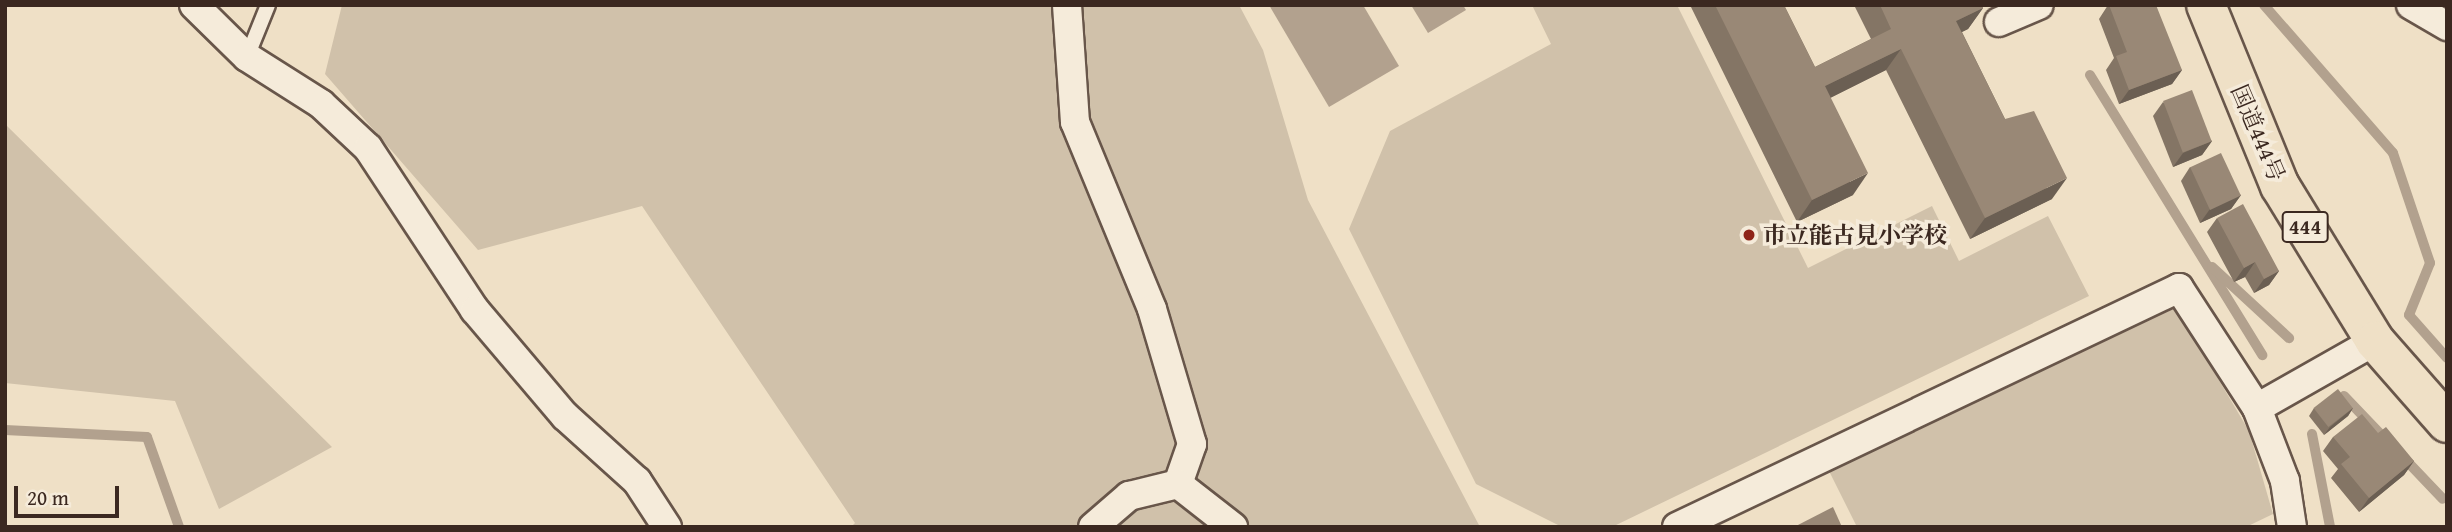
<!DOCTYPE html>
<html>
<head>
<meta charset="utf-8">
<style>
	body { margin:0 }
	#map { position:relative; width:2452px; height:532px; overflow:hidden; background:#efe0c6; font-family:"Gentium Book Plus","Noto Serif JP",serif }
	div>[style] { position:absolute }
	.green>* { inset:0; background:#d0c1aa }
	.water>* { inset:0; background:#b2a18e }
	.stream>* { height:10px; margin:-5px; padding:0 5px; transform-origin:5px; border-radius:5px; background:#b2a18e }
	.roads { filter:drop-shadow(2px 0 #68564a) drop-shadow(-2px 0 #68564a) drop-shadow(0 2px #68564a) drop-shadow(0 -2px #68564a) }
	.service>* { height:14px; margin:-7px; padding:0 7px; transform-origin:7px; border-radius:7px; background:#f5ebda }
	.minor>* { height:28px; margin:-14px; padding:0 14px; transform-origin:14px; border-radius:14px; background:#f5ebda }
	.trunk>* { height:38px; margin:-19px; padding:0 19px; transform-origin:19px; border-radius:19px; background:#efe0c6 }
	.wall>* { inset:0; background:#847565 }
	.shaded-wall>* { inset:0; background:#6b5f53 }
	.building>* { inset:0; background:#998876; transform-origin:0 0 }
	.dots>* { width:19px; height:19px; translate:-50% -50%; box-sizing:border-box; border:4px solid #f5ebda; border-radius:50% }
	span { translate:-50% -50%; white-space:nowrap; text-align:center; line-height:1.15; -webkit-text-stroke:7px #f5ebda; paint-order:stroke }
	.shield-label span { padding:2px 5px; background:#f5ebda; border:2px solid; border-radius:5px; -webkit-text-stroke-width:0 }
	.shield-label { font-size:21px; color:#3b2820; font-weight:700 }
	.street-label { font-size:23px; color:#3b2820 }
	.poi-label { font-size:23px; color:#3b2820; font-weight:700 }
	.left { translate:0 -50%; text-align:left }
	.frame { position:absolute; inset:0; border:7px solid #3b2820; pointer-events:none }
	.scale { position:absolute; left:14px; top:486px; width:105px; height:32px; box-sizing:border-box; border:4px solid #3b2820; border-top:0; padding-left:9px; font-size:21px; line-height:24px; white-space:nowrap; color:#3b2820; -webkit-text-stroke:5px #f5ebda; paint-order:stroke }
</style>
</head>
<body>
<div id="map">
	<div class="green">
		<i style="clip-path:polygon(342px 5px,1239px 5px,1263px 50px,1308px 200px,1480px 527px,851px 527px,855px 523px,642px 206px,478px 250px,325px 74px)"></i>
		<i style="clip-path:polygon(1532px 5px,1677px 5px,1808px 268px,1932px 206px,1959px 261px,2048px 216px,2089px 296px,1612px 527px,1562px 527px,1476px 484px,1349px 229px,1390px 131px,1551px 44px)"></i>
		<i style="clip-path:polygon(5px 124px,332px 447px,219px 509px,175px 401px,5px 383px)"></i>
		<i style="clip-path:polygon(2174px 304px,2249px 431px,2273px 514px,2246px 527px,1857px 527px,1827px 467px)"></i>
	</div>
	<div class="water">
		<i style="clip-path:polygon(1269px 5px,1363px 5px,1399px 66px,1329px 107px)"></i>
		<i style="clip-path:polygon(1411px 5px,1463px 5px,1466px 10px,1428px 33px)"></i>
	</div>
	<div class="stream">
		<i style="left:2264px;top:5px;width:196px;rotate:48.9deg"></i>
		<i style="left:2393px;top:153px;width:116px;rotate:71.4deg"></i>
		<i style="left:2430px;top:263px;width:56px;rotate:112deg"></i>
		<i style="left:2409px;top:315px;width:57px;rotate:48.5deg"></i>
		<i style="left:2090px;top:75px;width:329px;rotate:58.4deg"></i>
		<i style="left:2212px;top:267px;width:105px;rotate:42.7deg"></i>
		<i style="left:2344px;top:396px;width:64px;rotate:46.3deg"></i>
		<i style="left:5px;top:430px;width:142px;rotate:2.8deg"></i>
		<i style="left:147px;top:437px;width:96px;rotate:70.4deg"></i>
		<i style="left:2312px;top:434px;width:95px;rotate:79deg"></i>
		<i style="left:2402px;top:456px;width:59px;rotate:46.4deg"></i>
	</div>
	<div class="roads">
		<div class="service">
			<i style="left:247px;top:57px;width:56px;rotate:-68deg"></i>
		</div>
		<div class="minor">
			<i style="left:194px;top:5px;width:74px;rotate:44.5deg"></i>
			<i style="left:247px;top:57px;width:88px;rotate:32.4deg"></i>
			<i style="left:321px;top:104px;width:64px;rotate:43.1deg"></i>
			<i style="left:368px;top:148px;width:194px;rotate:56.6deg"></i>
			<i style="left:475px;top:310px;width:139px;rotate:49.7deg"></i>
			<i style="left:565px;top:416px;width:97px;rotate:42.1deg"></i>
			<i style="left:637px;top:481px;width:55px;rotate:56.9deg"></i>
			<i style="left:1067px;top:5px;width:117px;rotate:86.1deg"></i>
			<i style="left:1075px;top:122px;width:202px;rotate:67.6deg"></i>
			<i style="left:1152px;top:309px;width:141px;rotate:73.5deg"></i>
			<i style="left:1192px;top:444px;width:42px;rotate:109.3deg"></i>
			<i style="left:2411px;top:5px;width:42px;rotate:30.3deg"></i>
			<i style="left:1999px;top:22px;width:43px;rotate:-23deg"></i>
			<i style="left:1093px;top:527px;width:48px;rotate:-40.7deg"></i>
			<i style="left:1129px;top:496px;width:50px;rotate:-13.8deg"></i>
			<i style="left:1178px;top:484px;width:70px;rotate:38deg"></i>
			<i style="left:1677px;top:527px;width:556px;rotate:-25.46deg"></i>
			<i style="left:2179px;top:288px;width:143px;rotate:57deg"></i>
			<i style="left:2292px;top:527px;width:47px;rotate:-98.7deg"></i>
			<i style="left:2285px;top:481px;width:78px;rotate:-111deg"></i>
			<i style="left:2257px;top:408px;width:136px;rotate:-29.6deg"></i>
		</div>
		<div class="trunk">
			<i style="left:2206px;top:5px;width:196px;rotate:67.8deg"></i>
			<i style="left:2280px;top:186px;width:182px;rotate:58.5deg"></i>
			<i style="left:2375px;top:341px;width:109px;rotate:48.7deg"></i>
		</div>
	</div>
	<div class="wall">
		<i style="clip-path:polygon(1690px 5px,1784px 5px,1815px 67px,1871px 39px,1854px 5px,1982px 5px,1983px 8px,1968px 29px,1962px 32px,2005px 119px,2052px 199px,1970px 239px,1886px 70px,1830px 98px,1853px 195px,1797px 222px)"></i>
		<i style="clip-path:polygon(2108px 5px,2182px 70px,2172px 84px,2119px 104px,2106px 70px,2114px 58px,2099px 19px)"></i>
		<i style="clip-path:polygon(2163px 102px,2212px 141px,2202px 155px,2173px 167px,2153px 116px)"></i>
		<i style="clip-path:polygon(2190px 167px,2241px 195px,2231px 209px,2200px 223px,2181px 181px)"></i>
		<i style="clip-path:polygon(2217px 218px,2279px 271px,2269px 285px,2254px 293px,2245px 277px,2234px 282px,2207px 232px)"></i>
		<i style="clip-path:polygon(2314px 408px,2353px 408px,2348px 416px,2324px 435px,2309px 416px)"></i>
		<i style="clip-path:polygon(2378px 433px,2414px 461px,2404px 475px,2359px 512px,2331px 478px,2338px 469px,2323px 451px,2333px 437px)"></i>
	</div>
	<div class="shaded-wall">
		<i style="clip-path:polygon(1983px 8px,1968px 29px,1941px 42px,1956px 21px)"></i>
		<i style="clip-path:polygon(1901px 49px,1886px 70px,1810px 108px,1825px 86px)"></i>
		<i style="clip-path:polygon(2182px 70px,2172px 84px,2119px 104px,2129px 90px)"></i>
		<i style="clip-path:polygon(2212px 141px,2202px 155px,2173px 167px,2183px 153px)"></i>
		<i style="clip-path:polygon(1868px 173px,1853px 195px,1797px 222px,1812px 200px)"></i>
		<i style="clip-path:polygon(2067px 178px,2052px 199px,1970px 239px,1985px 218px)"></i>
		<i style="clip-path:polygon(2241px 195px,2231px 209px,2200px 223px,2210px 209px)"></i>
		<i style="clip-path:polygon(2255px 262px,2245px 277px,2234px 282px,2244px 268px)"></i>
		<i style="clip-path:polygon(2279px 271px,2269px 285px,2254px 293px,2264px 279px)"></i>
		<i style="clip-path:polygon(2353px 408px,2348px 416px,2324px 435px,2330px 427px)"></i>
		<i style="clip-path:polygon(2414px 461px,2404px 475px,2359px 512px,2369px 498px)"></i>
	</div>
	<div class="building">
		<i style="clip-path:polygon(1715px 5px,1784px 5px,1815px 67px,1891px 29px,1880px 5px,1982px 5px,1983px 8px,1956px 21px,2005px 119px,2034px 111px,2067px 178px,1985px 218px,1901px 49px,1825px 86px,1868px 173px,1812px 200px)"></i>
		<i style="clip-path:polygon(2109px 5px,2156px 5px,2182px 70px,2129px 90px,2116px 56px,2127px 52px)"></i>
		<i style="left:2192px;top:90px;width:55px;height:31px;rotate:69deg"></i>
		<i style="left:2221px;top:153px;width:47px;height:34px;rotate:65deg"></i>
		<i style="clip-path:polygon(2243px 204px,2279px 271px,2264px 279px,2255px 262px,2244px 268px,2217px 218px)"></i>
		<i style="left:2338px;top:389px;width:24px;height:31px;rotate:52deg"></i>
		<i style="clip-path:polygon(2362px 414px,2378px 433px,2386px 427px,2414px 461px,2369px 498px,2341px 464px,2350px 457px,2333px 437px)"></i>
		<i style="clip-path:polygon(1833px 507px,1842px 527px,1794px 527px)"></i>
	</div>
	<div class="dots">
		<i style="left:1749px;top:235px;background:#8f2418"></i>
	</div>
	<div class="shield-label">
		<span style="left:2305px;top:227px">444</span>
	</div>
	<div class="street-label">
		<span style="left:2258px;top:133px;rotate:67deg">国道444号</span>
	</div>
	<div class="poi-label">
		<span class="left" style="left:1763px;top:235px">市立能古見小学校</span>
	</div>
	<div class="frame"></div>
	<div class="scale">20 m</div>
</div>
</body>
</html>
